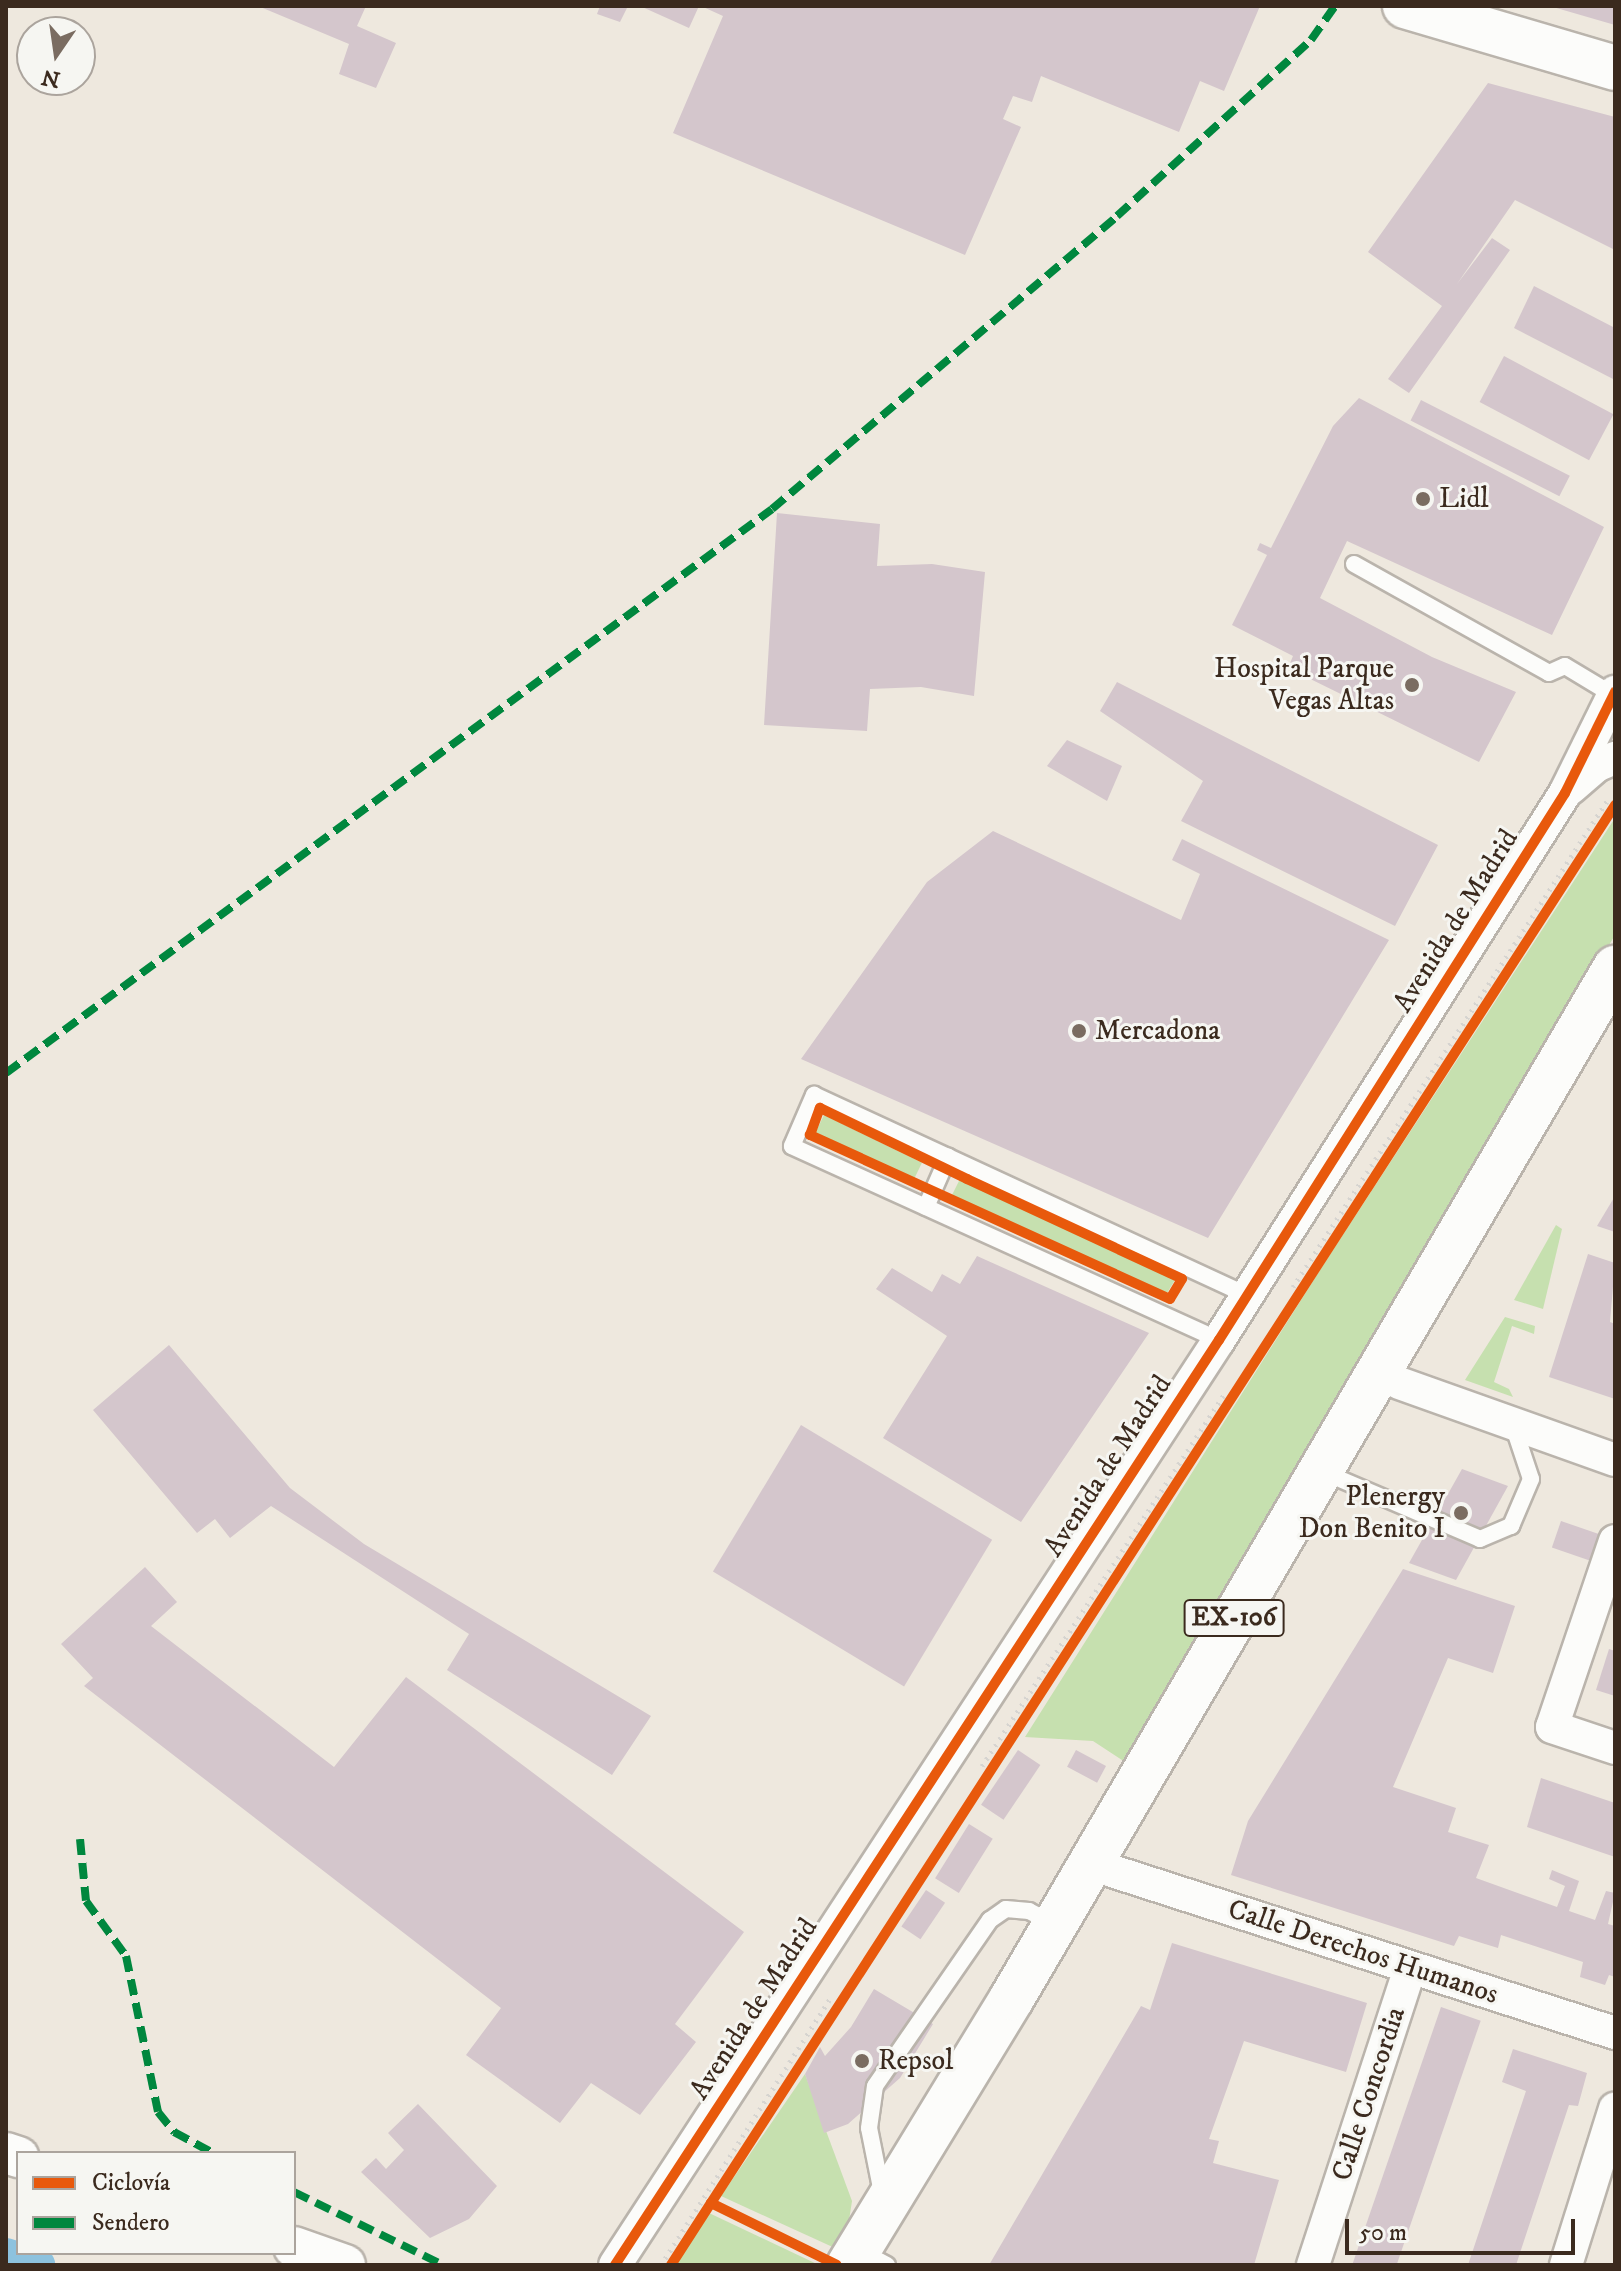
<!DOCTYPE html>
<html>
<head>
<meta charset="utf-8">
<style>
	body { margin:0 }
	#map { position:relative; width:1621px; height:2271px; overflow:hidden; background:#eee8de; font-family:"IM FELL DW Pica",serif }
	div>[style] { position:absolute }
	.green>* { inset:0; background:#c6e0af; transform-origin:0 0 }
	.canal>* { height:32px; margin:-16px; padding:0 16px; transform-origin:16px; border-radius:16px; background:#8dc2de }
	.building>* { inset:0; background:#d4c6cc; transform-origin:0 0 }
	.path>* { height:5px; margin-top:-2.5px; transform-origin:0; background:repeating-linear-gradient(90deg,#d6d4d0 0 2px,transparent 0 8px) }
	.roads { filter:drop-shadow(2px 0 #bab4ac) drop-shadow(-2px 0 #bab4ac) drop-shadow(0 2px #bab4ac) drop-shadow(0 -2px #bab4ac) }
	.service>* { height:16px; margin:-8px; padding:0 8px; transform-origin:8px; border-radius:8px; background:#fcfcfa }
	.minor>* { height:32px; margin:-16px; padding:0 16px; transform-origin:16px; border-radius:16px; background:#fcfcfa }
	.tertiary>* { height:40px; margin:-20px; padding:0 20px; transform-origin:20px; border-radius:20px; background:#fcfcfa }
	.secondary>* { height:44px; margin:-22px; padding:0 22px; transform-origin:22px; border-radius:22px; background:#fcfcfa }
	.primary>* { height:44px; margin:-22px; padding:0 22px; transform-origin:22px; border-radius:22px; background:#fcfcfa }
	.quiet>* { height:8px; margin-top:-4px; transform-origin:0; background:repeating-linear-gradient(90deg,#00873e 0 16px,transparent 0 24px) }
	.cycleway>* { height:10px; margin:-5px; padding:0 5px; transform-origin:5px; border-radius:5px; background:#e8590c }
	.dots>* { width:22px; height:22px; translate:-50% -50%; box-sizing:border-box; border:4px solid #f6f6f2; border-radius:50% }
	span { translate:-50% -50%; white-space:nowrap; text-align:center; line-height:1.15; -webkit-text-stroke:6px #f6f6f2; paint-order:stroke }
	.shield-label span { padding:2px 6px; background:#f6f6f2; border:2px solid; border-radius:6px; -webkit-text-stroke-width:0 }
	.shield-label { font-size:26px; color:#3b2a1e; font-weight:700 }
	.poi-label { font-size:28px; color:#3b2a1e }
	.left { translate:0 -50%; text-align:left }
	.right { translate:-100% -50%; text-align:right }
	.street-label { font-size:28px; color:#3b2a1e }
	.frame { position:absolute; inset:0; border:8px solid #3b2a1e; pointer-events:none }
	.legend { position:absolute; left:16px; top:2151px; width:280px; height:104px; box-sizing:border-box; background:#f6f6f2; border:2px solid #aba49d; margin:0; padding:10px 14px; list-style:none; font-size:24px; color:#3b2a1e }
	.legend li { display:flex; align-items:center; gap:16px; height:40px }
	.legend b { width:40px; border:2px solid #aba49d }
	.north { position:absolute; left:16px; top:16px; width:80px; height:80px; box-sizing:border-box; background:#f6f6f2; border:2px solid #aba49d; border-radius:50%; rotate:193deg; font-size:22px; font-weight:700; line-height:32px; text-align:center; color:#3b2a1e }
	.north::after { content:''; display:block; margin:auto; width:28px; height:36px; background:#7a6c61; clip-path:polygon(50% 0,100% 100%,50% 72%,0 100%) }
	.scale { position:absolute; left:1345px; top:2219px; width:230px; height:36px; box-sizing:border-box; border:4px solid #3b2a1e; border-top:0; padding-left:10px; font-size:24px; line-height:28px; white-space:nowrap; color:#3b2a1e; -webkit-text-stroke:6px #f6f6f2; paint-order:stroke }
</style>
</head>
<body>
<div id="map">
	<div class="green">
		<i style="clip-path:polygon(1615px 818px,1615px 935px,1125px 1762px,1093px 1741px,1025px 1737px,1320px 1270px)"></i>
		<i style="left:824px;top:1115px;width:109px;height:20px;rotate:26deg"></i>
		<i style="clip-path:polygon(960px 1179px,1175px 1280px,1167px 1293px,952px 1195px)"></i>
		<i style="clip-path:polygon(1556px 1225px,1562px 1229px,1543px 1309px,1514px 1300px)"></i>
		<i style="clip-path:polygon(1505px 1317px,1535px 1326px,1534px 1334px,1512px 1326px,1494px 1382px,1509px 1389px,1513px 1397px,1465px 1380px)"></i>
		<i style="clip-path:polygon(805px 2074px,852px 2201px,847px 2233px,837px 2249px,721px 2196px)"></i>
		<i style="clip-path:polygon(709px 2213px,819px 2265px,676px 2265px)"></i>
	</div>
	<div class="canal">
		<i style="left:6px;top:2254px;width:35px;rotate:18deg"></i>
	</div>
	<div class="building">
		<i style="clip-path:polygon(258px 6px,366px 6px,357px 26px,396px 43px,376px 88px,339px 74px,349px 44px)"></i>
		<i style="clip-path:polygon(600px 6px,628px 6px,620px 22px,597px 14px)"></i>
		<i style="clip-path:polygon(640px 6px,699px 6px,689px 28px)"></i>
		<i style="clip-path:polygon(701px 6px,1260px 6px,1224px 91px,1200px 81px,1179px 132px,1041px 76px,1032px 102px,1013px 96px,1003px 119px,1021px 127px,965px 255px,673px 133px,723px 16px)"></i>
		<i style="clip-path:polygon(1553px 6px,1615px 6px,1615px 25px,1553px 7px)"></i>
		<i style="clip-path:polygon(1488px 83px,1615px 117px,1615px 250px,1515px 200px,1457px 284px,1492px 238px,1510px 250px,1409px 393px,1388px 379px,1442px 306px,1368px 252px)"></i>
		<i style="clip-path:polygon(1534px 286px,1615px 328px,1615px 380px,1514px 328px)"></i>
		<i style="left:1504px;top:356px;width:124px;height:52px;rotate:28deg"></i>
		<i style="clip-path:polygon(1359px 398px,1604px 527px,1552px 635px,1347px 541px,1320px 598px,1432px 657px,1516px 692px,1479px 762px,1288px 668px,1293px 656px,1232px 625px,1267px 555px,1257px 550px,1260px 543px,1271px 548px,1333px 426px)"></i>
		<i style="left:1421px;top:400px;width:167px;height:23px;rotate:27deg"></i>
		<i style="clip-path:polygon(777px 513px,880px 524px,877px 566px,932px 564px,985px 572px,974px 696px,921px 687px,870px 689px,867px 731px,764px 725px)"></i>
		<i style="clip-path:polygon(1117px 682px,1438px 845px,1395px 926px,1181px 821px,1203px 781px,1100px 711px)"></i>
		<i style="clip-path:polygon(1067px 740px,1122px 766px,1107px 801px,1047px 766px)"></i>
		<i style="clip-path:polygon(993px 831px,1181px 920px,1200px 874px,1172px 860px,1182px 839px,1389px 940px,1208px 1238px,801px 1059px,927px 882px)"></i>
		<i style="clip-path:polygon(1615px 1196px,1615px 1232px,1597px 1226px)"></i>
		<i style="clip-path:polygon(1588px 1254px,1615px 1263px,1610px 1322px,1615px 1324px,1615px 1399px,1549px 1377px)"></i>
		<i style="clip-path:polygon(977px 1256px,1149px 1333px,1021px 1522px,883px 1438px,947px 1336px,876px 1289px,892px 1268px,932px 1292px,942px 1274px,960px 1284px)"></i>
		<i style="clip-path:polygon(169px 1345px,290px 1488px,364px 1544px,651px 1716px,612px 1775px,447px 1670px,469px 1634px,271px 1506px,230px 1538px,215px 1519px,197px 1533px,93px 1410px)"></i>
		<i style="left:801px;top:1425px;width:223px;height:171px;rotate:31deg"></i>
		<i style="clip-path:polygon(1462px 1469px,1508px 1486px,1456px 1580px,1409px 1563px)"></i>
		<i style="left:1561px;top:1521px;width:46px;height:28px;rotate:19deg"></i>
		<i style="clip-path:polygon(145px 1567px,177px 1602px,151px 1626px,334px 1767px,406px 1677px,744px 1932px,675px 2024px,696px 2042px,640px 2115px,591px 2083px,560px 2123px,466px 2055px,501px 2008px,84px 1686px,93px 1678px,61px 1644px)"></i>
		<i style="clip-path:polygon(1403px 1569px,1515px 1606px,1493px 1673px,1448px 1658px,1393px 1787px,1456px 1808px,1448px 1832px,1489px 1845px,1476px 1878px,1557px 1907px,1565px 1886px,1549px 1879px,1552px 1870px,1579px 1881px,1569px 1911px,1595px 1920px,1606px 1891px,1615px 1893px,1608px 1924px,1615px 1926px,1615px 1977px,1609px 1975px,1605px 1985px,1580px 1977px,1583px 1962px,1501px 1935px,1498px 1948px,1459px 1936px,1454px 1946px,1231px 1875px,1248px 1821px)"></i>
		<i style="clip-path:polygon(1609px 1649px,1615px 1651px,1615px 1696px,1596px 1690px)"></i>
		<i style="left:1018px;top:1750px;width:27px;height:66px;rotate:34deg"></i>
		<i style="left:1076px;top:1750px;width:34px;height:19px;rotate:28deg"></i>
		<i style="clip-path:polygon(1541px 1778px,1615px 1803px,1615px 1857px,1527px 1827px)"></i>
		<i style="left:969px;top:1824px;width:28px;height:64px;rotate:32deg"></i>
		<i style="left:926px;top:1890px;width:23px;height:44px;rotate:34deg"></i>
		<i style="clip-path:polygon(1172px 1943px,1367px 2003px,1346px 2072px,1244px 2041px,1209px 2139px,1219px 2141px,1213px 2163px,1279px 2180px,1254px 2265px,989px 2265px,1141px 2006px,1150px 2010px)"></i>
		<i style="clip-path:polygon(874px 1989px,933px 2024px,900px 2078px,848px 2124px,824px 2133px,805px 2074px,820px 2047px,825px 2056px,851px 2027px)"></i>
		<i style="left:1441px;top:2007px;width:42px;height:271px;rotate:19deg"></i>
		<i style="clip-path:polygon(1513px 2049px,1587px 2073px,1578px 2106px,1569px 2105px,1516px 2265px,1468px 2265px,1526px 2091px,1502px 2082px)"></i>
		<i style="clip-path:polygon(418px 2104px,497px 2186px,469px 2219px,430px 2238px,361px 2172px,376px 2158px,386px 2169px,404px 2150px,388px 2133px)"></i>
	</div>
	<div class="path">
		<i style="left:1293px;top:1287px;width:582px;rotate:-57.13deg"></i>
		<i style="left:982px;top:1766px;width:445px;rotate:-56.9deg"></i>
		<i style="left:661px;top:2265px;width:315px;rotate:-57.6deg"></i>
	</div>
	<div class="roads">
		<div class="service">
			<i style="left:1354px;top:564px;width:223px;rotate:29.2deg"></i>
			<i style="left:1549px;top:673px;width:17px;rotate:-24deg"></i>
			<i style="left:1565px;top:666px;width:56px;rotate:31.1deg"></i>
			<i style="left:926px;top:1207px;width:55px;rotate:-66.3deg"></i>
			<i style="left:1219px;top:1340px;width:469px;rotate:-155.6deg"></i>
			<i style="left:792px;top:1146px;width:56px;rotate:-66.7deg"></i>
			<i style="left:814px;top:1095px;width:476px;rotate:24.8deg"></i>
			<i style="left:1342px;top:1480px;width:150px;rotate:23.1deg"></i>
			<i style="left:1480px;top:1539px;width:34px;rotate:-23deg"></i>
			<i style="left:1511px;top:1526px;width:51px;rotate:-66.9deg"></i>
			<i style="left:1531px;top:1479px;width:57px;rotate:-108.4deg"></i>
			<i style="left:883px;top:2198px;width:71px;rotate:-101.3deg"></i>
			<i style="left:869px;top:2128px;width:42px;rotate:-81.9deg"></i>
			<i style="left:875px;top:2086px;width:202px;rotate:-55.3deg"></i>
			<i style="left:990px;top:1920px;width:19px;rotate:-35deg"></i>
			<i style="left:1006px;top:1909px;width:23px;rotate:5deg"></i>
			<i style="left:1029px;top:1911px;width:30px;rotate:28deg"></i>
			<i style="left:879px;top:2261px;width:9px;rotate:27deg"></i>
		</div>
		<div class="minor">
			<i style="left:1571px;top:788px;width:33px;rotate:-41deg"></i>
			<i style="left:1596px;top:766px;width:21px;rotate:-23deg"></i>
			<i style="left:1399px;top:1383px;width:229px;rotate:19.6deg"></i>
			<i style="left:1615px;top:1541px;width:196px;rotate:108.7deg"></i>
			<i style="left:1552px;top:1727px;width:66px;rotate:18.4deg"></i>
			<i style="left:1112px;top:1871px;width:528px;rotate:17.85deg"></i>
			<i style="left:615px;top:2265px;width:1105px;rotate:-56.86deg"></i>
			<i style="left:1219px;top:1340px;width:647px;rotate:-57.68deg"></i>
			<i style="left:1565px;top:793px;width:113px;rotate:-63.7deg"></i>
			<i style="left:1313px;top:2265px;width:312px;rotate:-71.9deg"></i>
			<i style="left:1566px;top:2265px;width:164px;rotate:-72.6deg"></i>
		</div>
		<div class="tertiary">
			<i style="left:6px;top:2153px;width:13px;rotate:18deg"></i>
			<i style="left:294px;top:2247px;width:54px;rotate:19.4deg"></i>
		</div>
		<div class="secondary">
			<i style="left:1405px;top:6px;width:219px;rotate:16.4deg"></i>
		</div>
		<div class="primary">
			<i style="left:849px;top:2265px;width:313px;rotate:-58.6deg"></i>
			<i style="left:1012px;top:1998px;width:1194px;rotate:-59.65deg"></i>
		</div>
	</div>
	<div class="quiet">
		<i style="left:6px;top:1073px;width:951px;rotate:-36.36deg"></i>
		<i style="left:772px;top:509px;width:453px;rotate:-40.3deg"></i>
		<i style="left:1117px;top:216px;width:262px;rotate:-42.2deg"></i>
		<i style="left:1311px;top:40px;width:42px;rotate:-54.8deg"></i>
		<i style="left:80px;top:1839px;width:62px;rotate:84.5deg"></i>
		<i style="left:86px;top:1901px;width:68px;rotate:54deg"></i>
		<i style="left:126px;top:1956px;width:159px;rotate:78.4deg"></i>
		<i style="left:158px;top:2112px;width:26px;rotate:51deg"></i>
		<i style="left:174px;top:2132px;width:44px;rotate:28.3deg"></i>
		<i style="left:294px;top:2192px;width:166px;rotate:26.1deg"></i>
	</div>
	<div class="cycleway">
		<i style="left:820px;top:1108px;width:163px;rotate:25.8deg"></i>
		<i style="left:967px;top:1179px;width:237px;rotate:24.9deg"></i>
		<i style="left:1182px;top:1279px;width:23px;rotate:121deg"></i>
		<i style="left:1170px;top:1299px;width:396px;rotate:-155.5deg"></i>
		<i style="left:810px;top:1135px;width:29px;rotate:-70deg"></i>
		<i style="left:711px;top:2203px;width:1665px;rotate:-57.11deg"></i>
		<i style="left:615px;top:2265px;width:1105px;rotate:-56.86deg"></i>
		<i style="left:1219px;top:1340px;width:647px;rotate:-57.68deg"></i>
		<i style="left:1565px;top:793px;width:113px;rotate:-63.7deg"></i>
		<i style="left:671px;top:2265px;width:74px;rotate:-57.2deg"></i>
		<i style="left:711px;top:2203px;width:140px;rotate:26.2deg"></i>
	</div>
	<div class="dots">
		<i style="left:1423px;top:499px;background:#7a6c61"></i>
		<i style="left:1412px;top:685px;background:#7a6c61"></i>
		<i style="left:1079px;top:1031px;background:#7a6c61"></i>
		<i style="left:1461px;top:1513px;background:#7a6c61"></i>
		<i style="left:862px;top:2061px;background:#7a6c61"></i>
	</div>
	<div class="shield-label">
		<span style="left:1234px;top:1618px">EX-106</span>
	</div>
	<div class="poi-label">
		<span class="left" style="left:1439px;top:499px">Lidl</span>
		<span class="right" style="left:1394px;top:685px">Hospital Parque<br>Vegas Altas</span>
		<span class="left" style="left:1095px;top:1031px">Mercadona</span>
		<span class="right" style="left:1445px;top:1513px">Plenergy<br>Don Benito I</span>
		<span class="left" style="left:878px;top:2061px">Repsol</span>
	</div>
	<div class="street-label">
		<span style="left:1456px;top:921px;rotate:-58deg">Avenida de Madrid</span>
		<span style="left:1108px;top:1466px;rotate:-57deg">Avenida de Madrid</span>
		<span style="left:1363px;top:1952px;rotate:18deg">Calle Derechos Humanos</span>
		<span style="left:754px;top:2009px;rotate:-57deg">Avenida de Madrid</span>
		<span style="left:1369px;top:2094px;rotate:-72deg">Calle Concordia</span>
	</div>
	<div class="frame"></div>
	<ul class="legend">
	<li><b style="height:10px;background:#e8590c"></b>Ciclovía</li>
	<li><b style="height:10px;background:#00873e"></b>Sendero</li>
	</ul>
	<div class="north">N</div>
	<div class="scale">50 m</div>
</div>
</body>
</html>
